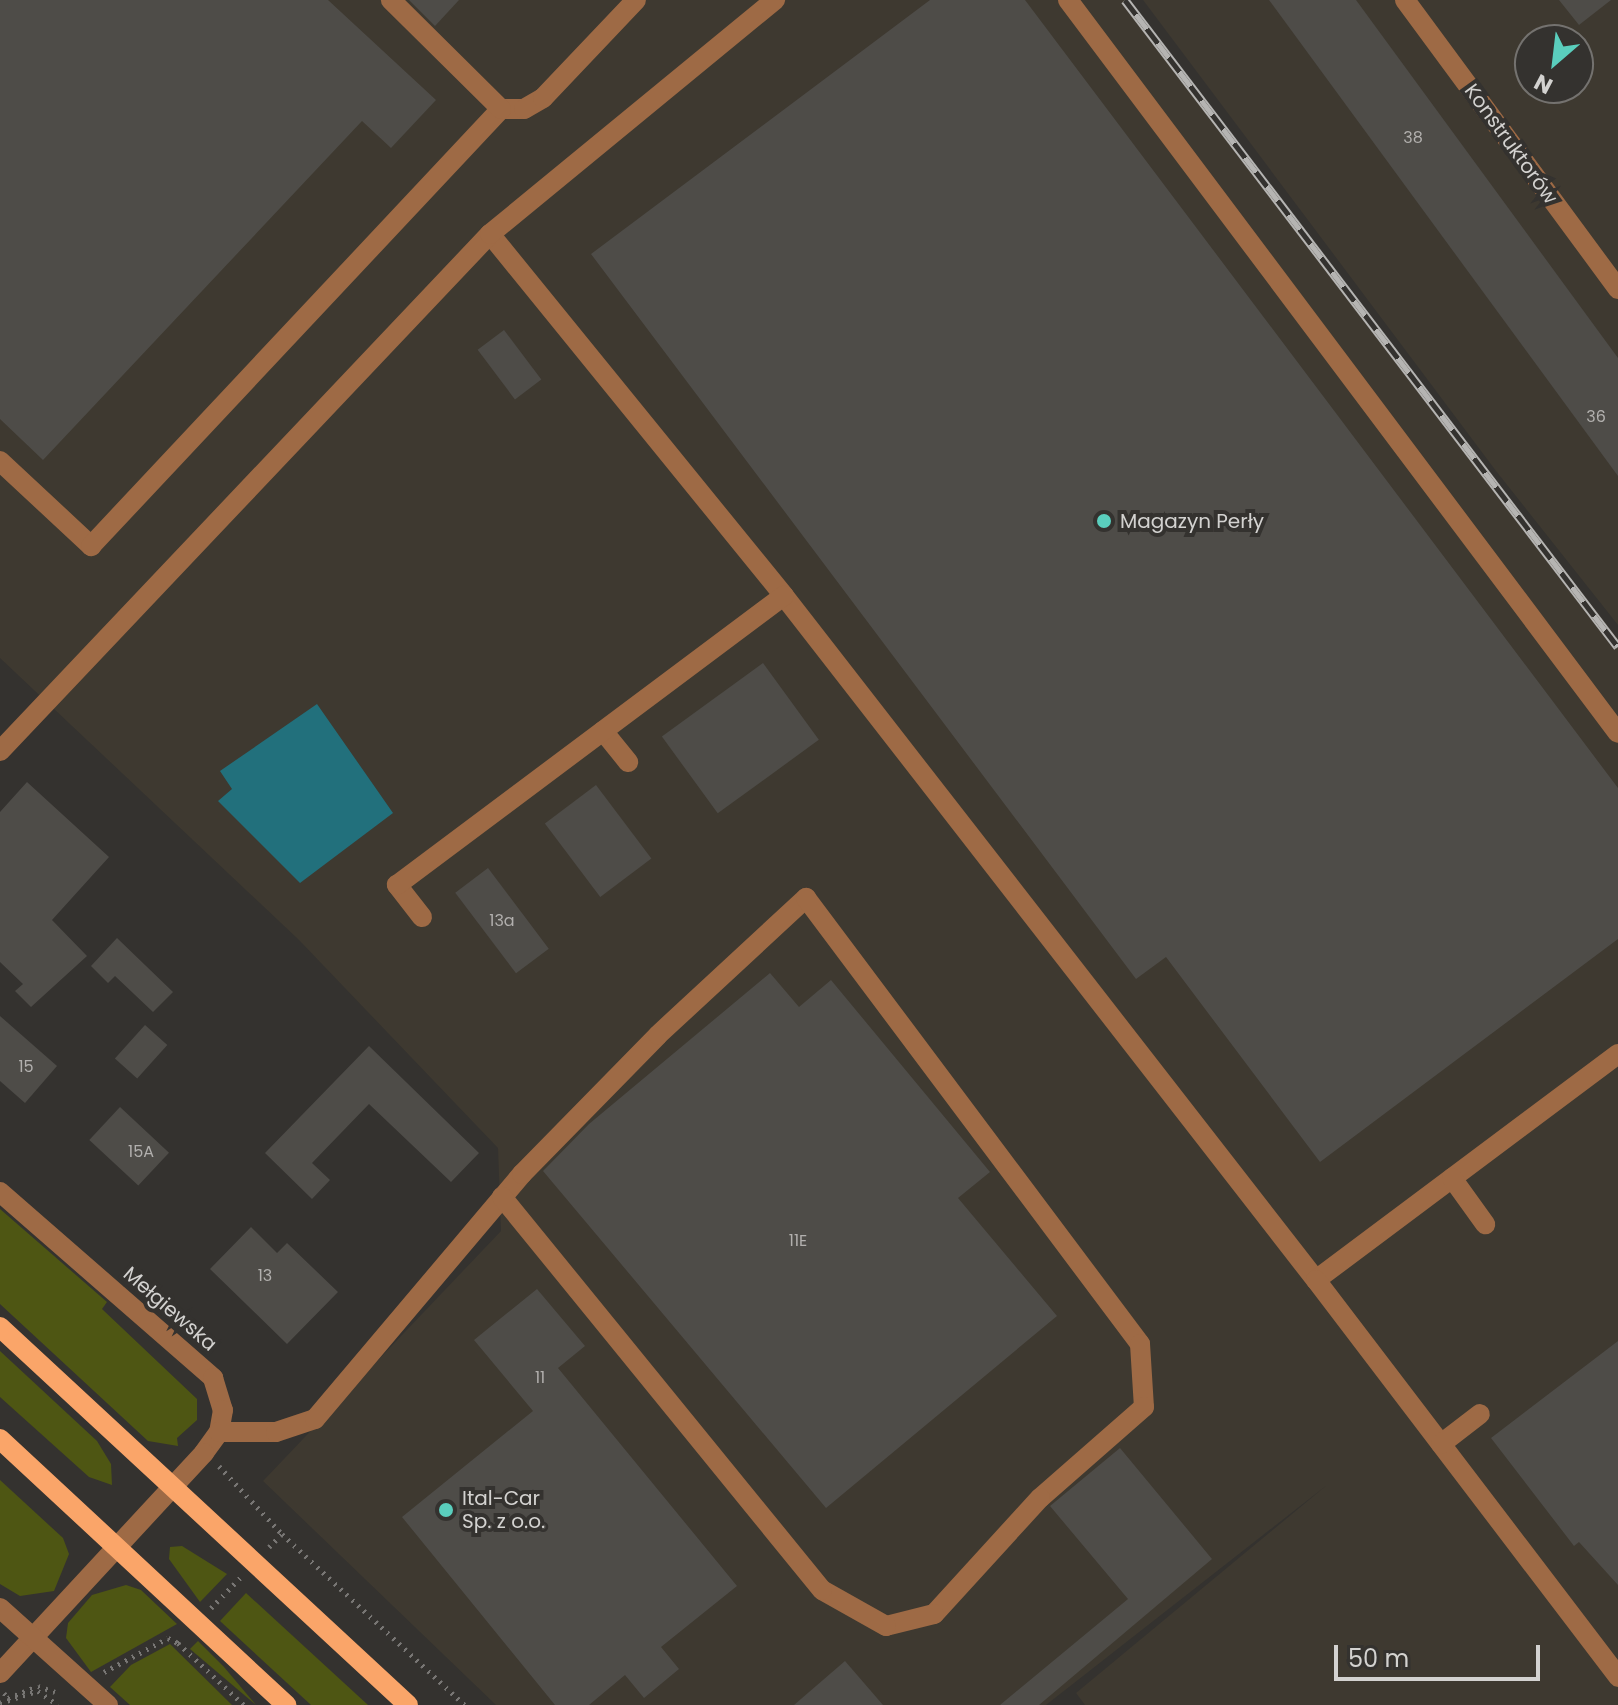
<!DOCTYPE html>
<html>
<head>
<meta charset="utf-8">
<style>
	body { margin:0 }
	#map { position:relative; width:1618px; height:1705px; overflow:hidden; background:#34322f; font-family:Poppins,sans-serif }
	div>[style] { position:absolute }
	.built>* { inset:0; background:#3e3930 }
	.green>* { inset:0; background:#4e5613 }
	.water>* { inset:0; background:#22707c }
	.building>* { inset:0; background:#4e4c48; transform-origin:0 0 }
	.path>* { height:5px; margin-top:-2.5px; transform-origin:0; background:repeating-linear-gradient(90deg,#787674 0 2px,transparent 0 8px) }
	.minor>* { height:20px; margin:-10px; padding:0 10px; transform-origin:10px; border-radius:10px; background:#9e6a45 }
	.major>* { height:20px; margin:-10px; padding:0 10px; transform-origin:10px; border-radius:10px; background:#faa569 }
	.rail>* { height:9px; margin-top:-4.5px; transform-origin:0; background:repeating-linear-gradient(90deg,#34322f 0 18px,#b5b4b2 0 36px); box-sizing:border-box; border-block:2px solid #b5b4b2 }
	.dots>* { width:22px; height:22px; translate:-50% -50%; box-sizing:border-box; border:4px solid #34322f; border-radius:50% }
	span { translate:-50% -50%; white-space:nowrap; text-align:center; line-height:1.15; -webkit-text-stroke:8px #34322f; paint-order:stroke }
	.number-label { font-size:16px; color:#b2b0ae }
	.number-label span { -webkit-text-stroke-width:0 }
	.street-label { font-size:20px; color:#d3d2d0 }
	.poi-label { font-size:20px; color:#d3d2d0 }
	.left { translate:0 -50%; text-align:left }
	.north { position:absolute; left:1514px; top:24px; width:80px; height:80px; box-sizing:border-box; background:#34322f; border:2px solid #74726f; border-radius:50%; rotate:208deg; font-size:22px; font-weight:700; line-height:32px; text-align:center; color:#d3d2d0 }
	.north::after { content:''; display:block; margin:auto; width:28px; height:36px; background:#5acebd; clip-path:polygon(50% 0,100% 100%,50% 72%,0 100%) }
	.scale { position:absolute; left:1334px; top:1645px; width:206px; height:36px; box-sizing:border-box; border:4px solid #d3d2d0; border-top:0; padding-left:10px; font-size:24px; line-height:28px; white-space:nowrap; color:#d3d2d0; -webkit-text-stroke:6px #34322f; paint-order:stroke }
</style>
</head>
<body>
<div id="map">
	<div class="built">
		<i style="clip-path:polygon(0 0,1124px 0,1618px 639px,1618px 1705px,1085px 1705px,1076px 1693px,1327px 1485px,1046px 1705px,496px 1705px,263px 1481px,501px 1231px,498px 1148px,299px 940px,0 658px)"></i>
		<i style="clip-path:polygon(evenodd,1143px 0,1618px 0,1618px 625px,1496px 471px,1143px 0,1530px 40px,1578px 40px,1578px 88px,1530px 88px,1530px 40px)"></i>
	</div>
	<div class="green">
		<i style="clip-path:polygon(0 1209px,107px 1302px,102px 1309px,197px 1399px,197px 1420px,177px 1438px,178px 1446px,148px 1441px,0 1304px)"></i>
		<i style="clip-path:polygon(0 1351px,97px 1441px,111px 1464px,112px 1485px,89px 1477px,0 1397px)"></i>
		<i style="clip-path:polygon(0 1480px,63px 1538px,69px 1554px,54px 1591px,20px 1596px,0 1584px)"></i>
		<i style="clip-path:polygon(182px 1546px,227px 1574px,200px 1602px,169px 1559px,170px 1547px)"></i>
		<i style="clip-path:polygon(126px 1585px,141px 1590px,177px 1624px,91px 1672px,66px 1638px,68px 1623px,92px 1595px)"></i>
		<i style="clip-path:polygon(246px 1593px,368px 1705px,311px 1705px,220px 1621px)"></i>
		<i style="clip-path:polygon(198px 1641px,224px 1667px,256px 1705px,190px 1649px)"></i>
		<i style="clip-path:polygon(170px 1644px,232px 1705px,130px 1705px,110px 1687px,131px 1665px)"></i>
	</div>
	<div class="water">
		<i style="clip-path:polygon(317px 704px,393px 813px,300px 883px,218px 801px,232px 789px,220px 771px)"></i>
	</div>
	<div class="building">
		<i style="clip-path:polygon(0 0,328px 0,436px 100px,391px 148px,362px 121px,43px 460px,0 419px)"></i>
		<i style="clip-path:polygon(409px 0,459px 0,435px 26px)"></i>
		<i style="clip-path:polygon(930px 0,1025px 0,1618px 788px,1618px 939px,1320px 1162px,1166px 957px,1136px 979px,591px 254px)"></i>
		<i style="clip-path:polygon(1269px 0,1356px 0,1618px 358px,1618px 476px)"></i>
		<i style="clip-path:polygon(1559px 0,1611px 0,1579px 25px)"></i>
		<i style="left:504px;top:330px;width:62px;height:33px;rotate:53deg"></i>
		<i style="left:763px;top:663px;width:95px;height:125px;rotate:54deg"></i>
		<i style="clip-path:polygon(27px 782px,109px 857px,52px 920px,87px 956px,31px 1007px,15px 991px,23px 984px,0 962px,0 812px)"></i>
		<i style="left:596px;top:785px;width:92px;height:64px;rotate:53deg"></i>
		<i style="left:488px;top:868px;width:101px;height:41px;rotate:53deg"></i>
		<i style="clip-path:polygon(117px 938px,173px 992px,153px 1012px,115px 976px,108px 983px,91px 966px)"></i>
		<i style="clip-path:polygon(770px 973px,799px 1007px,831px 980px,990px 1172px,958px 1198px,1057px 1316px,826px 1508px,543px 1171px,589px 1124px)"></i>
		<i style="clip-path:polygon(0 1016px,57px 1066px,25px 1103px,0 1081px)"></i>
		<i style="left:145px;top:1025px;width:30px;height:45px;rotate:42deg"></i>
		<i style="clip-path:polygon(369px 1046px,479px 1153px,451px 1182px,369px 1104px,312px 1163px,330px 1180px,312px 1199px,265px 1153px)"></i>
		<i style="left:120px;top:1107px;width:67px;height:45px;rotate:43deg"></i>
		<i style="clip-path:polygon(251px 1227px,277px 1253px,287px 1243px,338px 1292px,287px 1344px,210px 1269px)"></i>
		<i style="clip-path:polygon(537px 1289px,585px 1346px,558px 1368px,737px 1586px,661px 1647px,679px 1669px,644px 1698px,625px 1675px,589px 1705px,555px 1705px,402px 1517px,533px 1411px,474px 1340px)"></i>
		<i style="clip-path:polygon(1618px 1341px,1618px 1585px,1579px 1542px,1574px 1546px,1491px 1438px)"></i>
		<i style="clip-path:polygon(1120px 1448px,1212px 1559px,1039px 1705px,1000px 1705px,1128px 1599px,1050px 1506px)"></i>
		<i style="clip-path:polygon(845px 1661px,883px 1705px,794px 1705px)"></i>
	</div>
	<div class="path">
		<i style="left:219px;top:1466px;width:93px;rotate:47.2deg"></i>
		<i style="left:282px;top:1534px;width:250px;rotate:43.1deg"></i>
		<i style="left:269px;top:1547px;width:18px;rotate:-45deg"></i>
		<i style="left:211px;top:1608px;width:42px;rotate:-46deg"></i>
		<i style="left:178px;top:1643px;width:91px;rotate:43.2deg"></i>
		<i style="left:104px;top:1672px;width:72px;rotate:-28deg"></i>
		<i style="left:168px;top:1638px;width:11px;rotate:27deg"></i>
		<i style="left:178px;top:1643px;width:6px;rotate:-45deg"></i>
		<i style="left:4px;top:1693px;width:6px;rotate:51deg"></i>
		<i style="left:8px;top:1698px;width:32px;rotate:-22deg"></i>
		<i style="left:38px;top:1686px;width:18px;rotate:19deg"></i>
		<i style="left:0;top:1703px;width:40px;rotate:-18deg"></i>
		<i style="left:38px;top:1691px;width:24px;rotate:35deg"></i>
	</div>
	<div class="minor">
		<i style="left:1068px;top:0;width:916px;rotate:53.12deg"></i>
		<i style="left:1405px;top:0;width:359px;rotate:53.6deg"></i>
		<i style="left:501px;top:109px;width:23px"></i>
		<i style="left:524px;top:109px;width:22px;rotate:-30deg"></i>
		<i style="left:543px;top:98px;width:135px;rotate:-46.5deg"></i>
		<i style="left:490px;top:234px;width:466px;rotate:50.9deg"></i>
		<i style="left:784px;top:596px;width:867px;rotate:52.13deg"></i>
		<i style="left:0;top:461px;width:125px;rotate:43deg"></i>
		<i style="left:91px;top:546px;width:599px;rotate:-46.83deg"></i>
		<i style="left:501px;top:109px;width:155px;rotate:-135.3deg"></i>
		<i style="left:603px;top:731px;width:40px;rotate:51deg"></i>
		<i style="left:0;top:751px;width:712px;rotate:-46.54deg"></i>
		<i style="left:490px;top:234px;width:369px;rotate:-39.4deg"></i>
		<i style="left:422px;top:917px;width:41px;rotate:-128deg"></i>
		<i style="left:397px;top:885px;width:483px;rotate:-36.8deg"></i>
		<i style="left:1618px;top:1054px;width:377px;rotate:143.2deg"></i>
		<i style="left:1316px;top:1280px;width:499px;rotate:52.7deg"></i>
		<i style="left:1452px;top:1178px;width:57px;rotate:54.3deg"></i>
		<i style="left:0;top:1192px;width:283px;rotate:41.1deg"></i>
		<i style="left:213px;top:1378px;width:34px;rotate:73deg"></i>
		<i style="left:223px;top:1410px;width:22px;rotate:100deg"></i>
		<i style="left:219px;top:1432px;width:26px;rotate:126deg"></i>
		<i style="left:204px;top:1453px;width:300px;rotate:132.8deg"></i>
		<i style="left:219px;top:1432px;width:57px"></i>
		<i style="left:276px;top:1432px;width:41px;rotate:-18.4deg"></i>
		<i style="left:315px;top:1419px;width:321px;rotate:-49.8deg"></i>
		<i style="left:522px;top:1174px;width:194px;rotate:-45.6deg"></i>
		<i style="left:658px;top:1035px;width:202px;rotate:-42.8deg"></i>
		<i style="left:806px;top:898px;width:557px;rotate:53.17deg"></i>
		<i style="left:1140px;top:1344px;width:63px;rotate:86.4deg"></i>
		<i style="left:1144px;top:1407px;width:138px;rotate:138.8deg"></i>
		<i style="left:1040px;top:1498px;width:157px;rotate:132.4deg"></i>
		<i style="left:934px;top:1614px;width:49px;rotate:166deg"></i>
		<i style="left:886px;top:1626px;width:73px;rotate:-150.6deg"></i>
		<i style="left:822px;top:1590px;width:507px;rotate:-129.15deg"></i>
		<i style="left:1441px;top:1444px;width:49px;rotate:-37.6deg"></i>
		<i style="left:0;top:1608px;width:145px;rotate:41.9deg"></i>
	</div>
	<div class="major">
		<i style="left:0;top:1327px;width:556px;rotate:42.81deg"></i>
		<i style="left:0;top:1439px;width:391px;rotate:42.9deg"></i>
	</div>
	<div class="rail">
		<i style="left:1125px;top:0;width:813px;rotate:52.69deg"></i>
	</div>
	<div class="dots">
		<i style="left:1104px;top:521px;background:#5acebd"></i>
		<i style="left:446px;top:1510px;background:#5acebd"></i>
	</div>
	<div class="number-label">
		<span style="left:1413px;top:138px">38</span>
		<span style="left:1596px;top:417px">36</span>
		<span style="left:502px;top:921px">13a</span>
		<span style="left:26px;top:1067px">15</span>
		<span style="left:141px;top:1152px">15A</span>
		<span style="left:798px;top:1241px">11E</span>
		<span style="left:265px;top:1276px">13</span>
		<span style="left:540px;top:1378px">11</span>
	</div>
	<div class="street-label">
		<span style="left:1511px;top:144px;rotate:54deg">Konstruktorów</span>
		<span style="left:170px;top:1309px;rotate:41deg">Mełgiewska</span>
	</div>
	<div class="poi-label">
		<span class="left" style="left:1120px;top:521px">Magazyn Perły</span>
		<span class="left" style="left:462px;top:1510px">Ital-Car<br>Sp. z o.o.</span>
	</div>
	<div class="north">N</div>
	<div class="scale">50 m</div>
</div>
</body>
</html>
